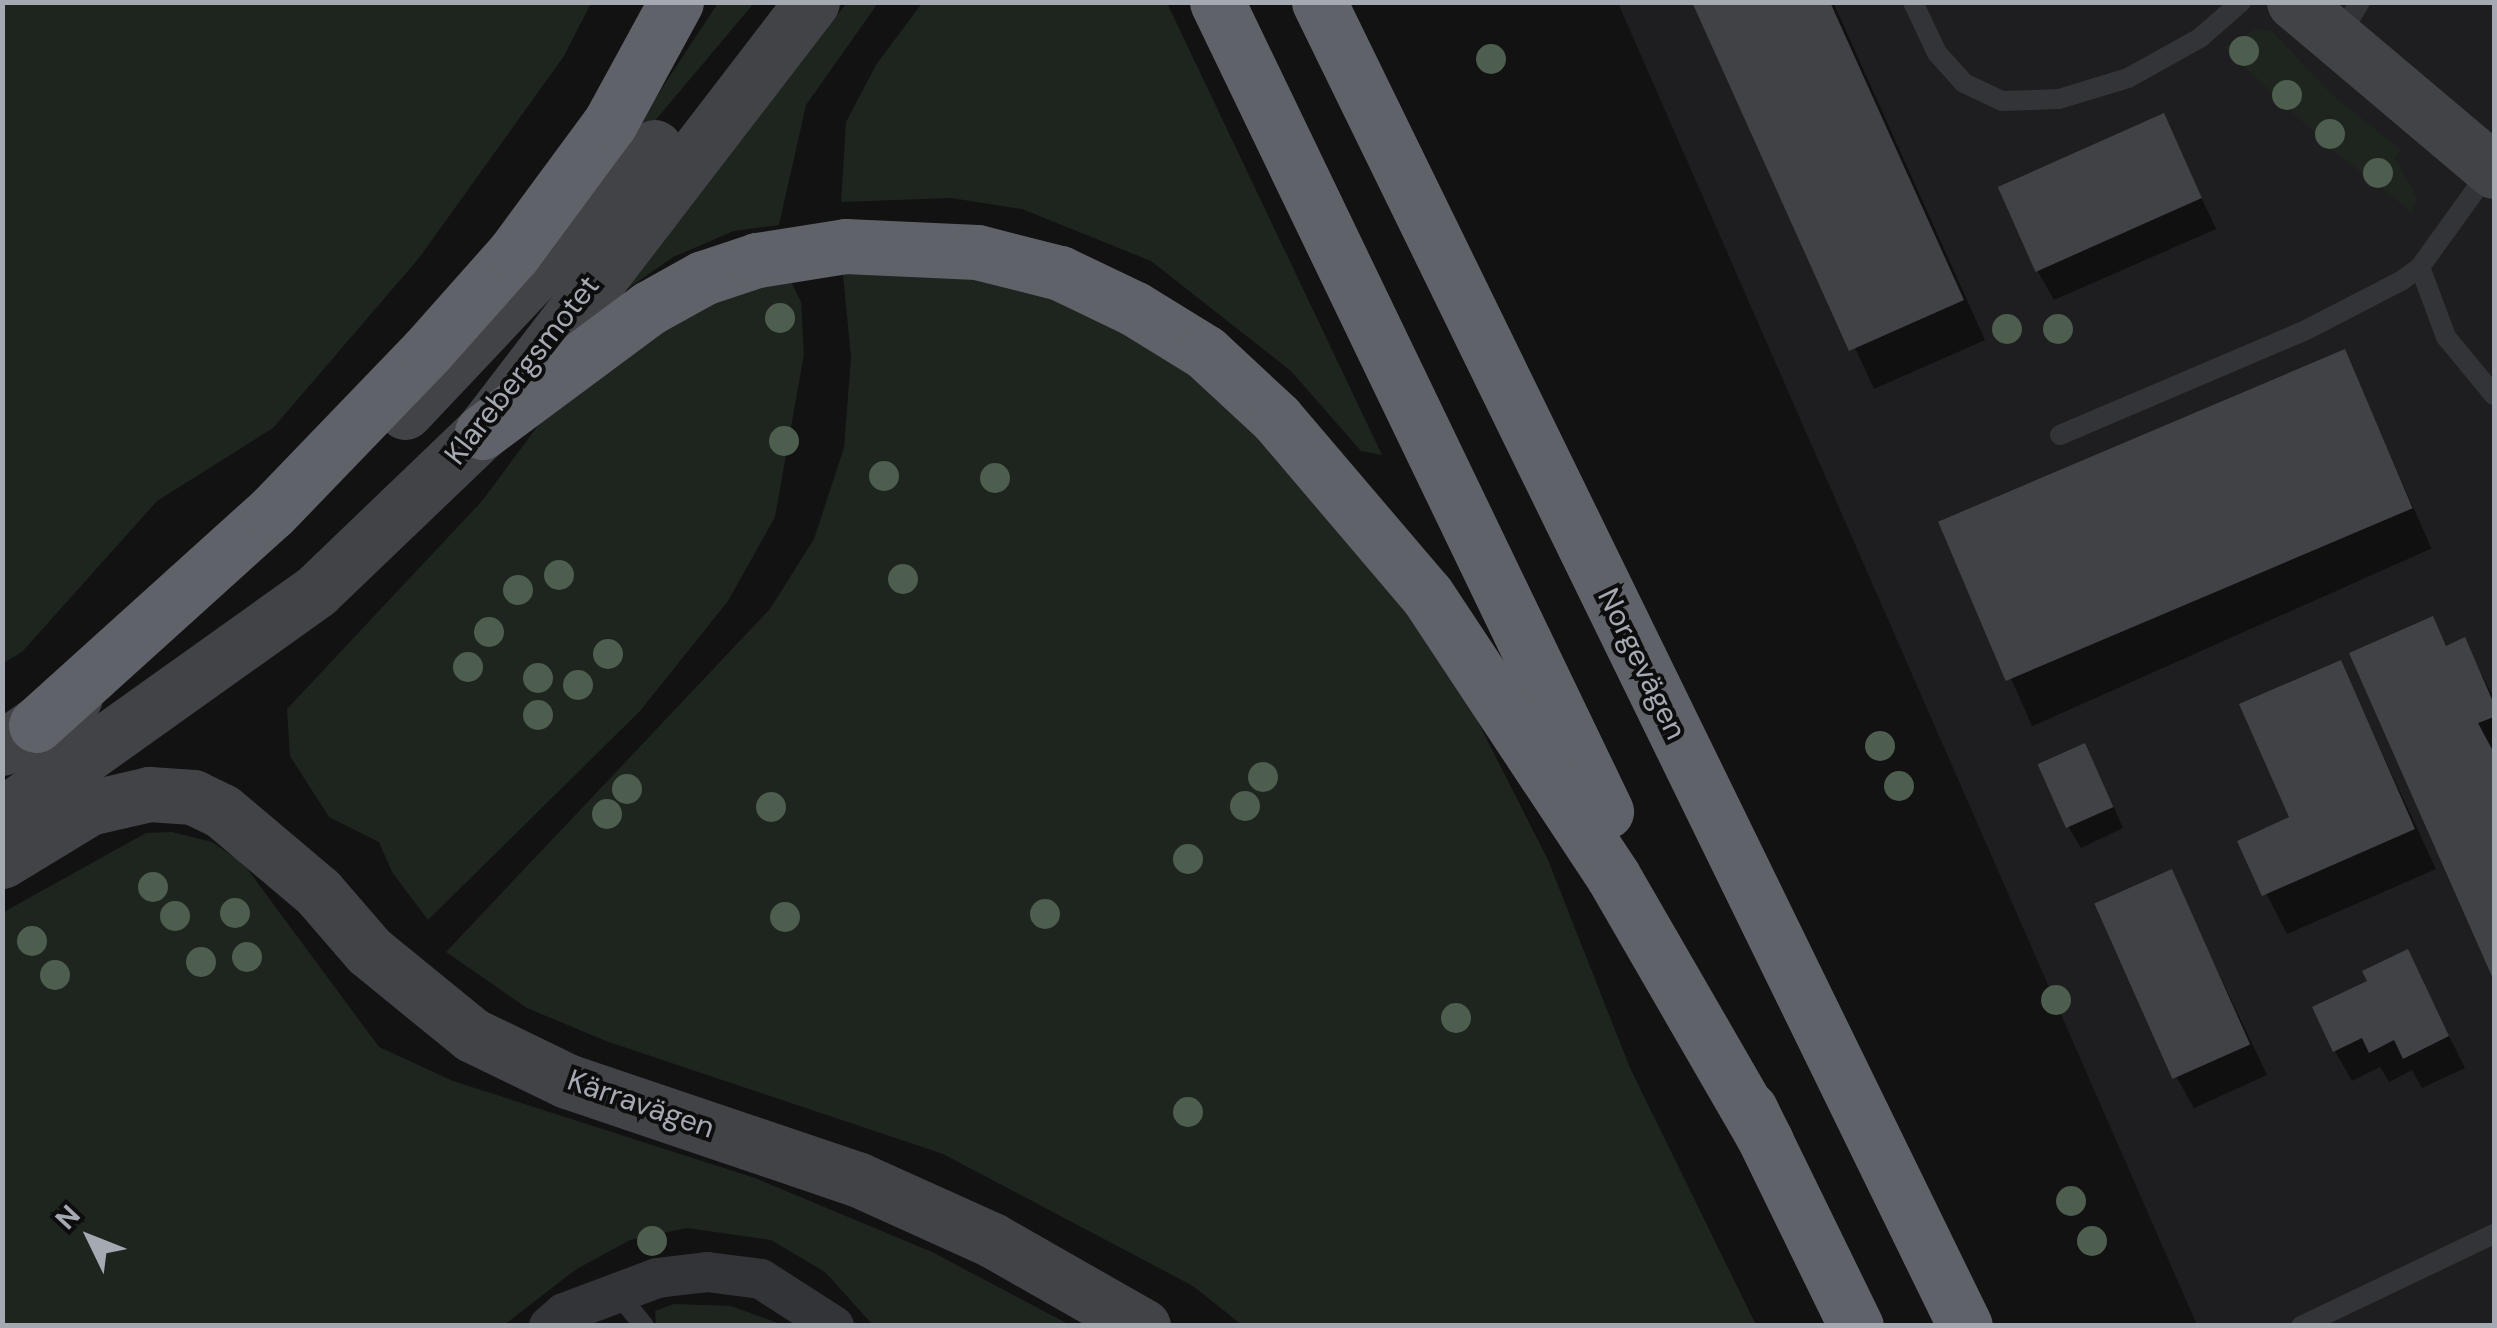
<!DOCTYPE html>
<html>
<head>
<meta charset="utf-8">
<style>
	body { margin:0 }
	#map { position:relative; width:2497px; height:1328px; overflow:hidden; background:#121213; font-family:"DM Sans",sans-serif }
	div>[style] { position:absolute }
	.built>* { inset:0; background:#1e1e20 }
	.green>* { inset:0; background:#1e251f }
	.shadow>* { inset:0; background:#0007; transform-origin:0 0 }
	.building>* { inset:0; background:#414246; transform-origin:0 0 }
	.lane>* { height:20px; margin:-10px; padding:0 10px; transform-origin:10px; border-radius:10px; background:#333437 }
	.street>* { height:40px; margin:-20px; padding:0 20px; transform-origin:20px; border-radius:20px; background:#333437 }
	.secondary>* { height:55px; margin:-27.5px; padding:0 27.5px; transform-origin:27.5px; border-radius:27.5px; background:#414347 }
	.highway>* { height:55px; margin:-27.5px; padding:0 27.5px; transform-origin:27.5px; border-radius:27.5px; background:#5f6268 }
	.trees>* { width:30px; height:30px; margin:-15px; border-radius:50%; background:#4d5d4e }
	span { translate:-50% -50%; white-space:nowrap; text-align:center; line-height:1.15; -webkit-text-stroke:8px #0d0d0e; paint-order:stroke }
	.street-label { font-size:30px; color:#a4a9b2 }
	.frame { position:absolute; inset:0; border:5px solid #a4a9b2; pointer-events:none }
	.north { position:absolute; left:40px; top:1188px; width:100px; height:100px; -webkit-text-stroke:8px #0d0d0e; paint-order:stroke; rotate:313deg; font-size:28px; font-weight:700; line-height:40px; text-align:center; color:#a4a9b2 }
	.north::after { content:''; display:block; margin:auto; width:35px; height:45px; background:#a4a9b2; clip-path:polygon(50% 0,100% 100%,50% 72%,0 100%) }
</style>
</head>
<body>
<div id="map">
	<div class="built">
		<i style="clip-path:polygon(1618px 3px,2494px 3px,2494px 1325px,2197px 1325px)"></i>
	</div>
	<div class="green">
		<i style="clip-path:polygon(2px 3px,591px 3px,564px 56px,419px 258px,273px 428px,157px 501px,22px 652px,3px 663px)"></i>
		<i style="clip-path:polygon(718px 3px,754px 3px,643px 135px,637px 126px)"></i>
		<i style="clip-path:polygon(847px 3px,878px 3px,806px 105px,779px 225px,734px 231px,673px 257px,586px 318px)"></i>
		<i style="clip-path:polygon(922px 3px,1167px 3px,1382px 455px,1361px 451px,1291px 371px,1151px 261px,1022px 209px,951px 198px,841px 202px,846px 122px,876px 65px)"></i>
		<i style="clip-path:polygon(2256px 29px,2272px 31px,2330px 93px,2401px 150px,2395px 158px,2417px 198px,2412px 212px,2329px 147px,2224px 47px)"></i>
		<i style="clip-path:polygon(907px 259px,1113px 314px,1224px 387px,1439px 645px,1548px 860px,1630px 1068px,1756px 1325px,1242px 1325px,1193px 1286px,943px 1154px,606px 1041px,527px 1008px,446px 952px,770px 609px,814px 539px,844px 448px,851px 357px,842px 264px)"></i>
		<i style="clip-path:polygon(787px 274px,801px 302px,804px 354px,775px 517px,728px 601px,640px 711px,428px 920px,392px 872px,379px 842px,329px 817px,290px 756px,287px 709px,482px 501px,552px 407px,623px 346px,703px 305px)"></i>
		<i style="clip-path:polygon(172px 832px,212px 842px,243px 863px,379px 1047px,453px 1081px,755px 1178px,932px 1252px,1070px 1325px,873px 1325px,825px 1272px,771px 1240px,687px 1228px,630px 1240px,575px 1270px,504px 1325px,3px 1325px,2px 913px,146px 833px)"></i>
		<i style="clip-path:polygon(674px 1304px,731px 1306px,783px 1325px,656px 1325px,655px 1311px)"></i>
	</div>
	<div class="shadow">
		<i style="clip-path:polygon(1695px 2px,1833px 2px,1985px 340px,1874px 389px)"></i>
		<i style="clip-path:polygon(2163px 116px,2216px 229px,2054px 300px,2037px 270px)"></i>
		<i style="left:2344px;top:352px;width:215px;height:437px;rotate:66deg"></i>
		<i style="clip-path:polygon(2432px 620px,2448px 648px,2464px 640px,2494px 698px,2494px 975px,2353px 655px)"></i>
		<i style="clip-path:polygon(2340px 663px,2436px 869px,2287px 934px,2240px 842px,2293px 819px)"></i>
		<i style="clip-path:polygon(2095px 766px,2123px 828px,2081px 848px,2069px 828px)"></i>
		<i style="clip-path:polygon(2171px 873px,2267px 1075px,2194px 1108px,2177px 1078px)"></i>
		<i style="clip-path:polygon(2407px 953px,2465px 1068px,2422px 1088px,2412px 1070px,2389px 1082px,2380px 1067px,2352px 1081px,2335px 1051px,2370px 982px)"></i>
	</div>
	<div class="building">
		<i style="clip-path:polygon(1692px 2px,1830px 2px,1964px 300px,1849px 351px)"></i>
		<i style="left:2164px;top:113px;width:93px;height:182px;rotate:66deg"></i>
		<i style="left:2345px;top:349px;width:173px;height:442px;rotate:67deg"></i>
		<i style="clip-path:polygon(2433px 616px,2446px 646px,2465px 637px,2494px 704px,2494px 717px,2478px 723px,2494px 753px,2494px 981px,2349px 653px)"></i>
		<i style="clip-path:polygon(2341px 660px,2415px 829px,2262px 896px,2237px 841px,2289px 817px,2239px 704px)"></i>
		<i style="left:2085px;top:743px;width:70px;height:52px;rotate:66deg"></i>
		<i style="left:2172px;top:869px;width:192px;height:85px;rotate:66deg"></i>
		<i style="clip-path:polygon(2408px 949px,2449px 1036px,2403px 1059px,2394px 1040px,2369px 1053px,2362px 1038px,2333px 1052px,2312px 1007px,2367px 981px,2362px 971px)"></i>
	</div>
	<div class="lane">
		<i style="left:1913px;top:2px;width:56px;rotate:64.8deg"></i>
		<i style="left:1937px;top:53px;width:40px;rotate:48deg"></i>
		<i style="left:1964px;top:83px;width:42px;rotate:25.3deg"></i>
		<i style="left:2002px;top:101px;width:57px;rotate:-2deg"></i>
		<i style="left:2059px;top:99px;width:72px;rotate:-16.9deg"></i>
		<i style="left:2128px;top:78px;width:82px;rotate:-29.1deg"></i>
		<i style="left:2200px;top:38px;width:55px;rotate:-41.3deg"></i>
		<i style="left:2340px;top:35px;width:39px;rotate:-59deg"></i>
		<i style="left:2420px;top:267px;width:75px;rotate:69.6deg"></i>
		<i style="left:2446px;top:337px;width:75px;rotate:50.4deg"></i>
		<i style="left:2060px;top:435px;width:267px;rotate:-23.1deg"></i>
		<i style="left:2306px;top:330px;width:107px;rotate:-27.3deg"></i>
		<i style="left:2401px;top:281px;width:24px;rotate:-36deg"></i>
		<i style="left:2420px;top:267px;width:120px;rotate:-54.2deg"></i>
		<i style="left:617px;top:1292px;width:43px;rotate:51.5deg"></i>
		<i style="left:2301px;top:1326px;width:214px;rotate:-25.5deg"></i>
	</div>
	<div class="street">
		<i style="left:549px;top:1326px;width:20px;rotate:-41deg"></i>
		<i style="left:564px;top:1313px;width:99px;rotate:-20.6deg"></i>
		<i style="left:657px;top:1278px;width:50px;rotate:-6.8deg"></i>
		<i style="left:707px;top:1272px;width:54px;rotate:7.4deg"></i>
		<i style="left:761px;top:1279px;width:87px;rotate:32.8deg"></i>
	</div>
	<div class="secondary">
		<i style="left:2294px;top:2px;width:262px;rotate:40.2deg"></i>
		<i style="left:405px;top:412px;width:364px;rotate:-46.7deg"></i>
		<i style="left:2px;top:748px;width:89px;rotate:-34.9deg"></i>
		<i style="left:2px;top:815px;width:386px;rotate:-35.5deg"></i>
		<i style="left:316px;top:591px;width:230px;rotate:-43.8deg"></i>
		<i style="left:482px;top:432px;width:542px;rotate:-52.5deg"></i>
		<i style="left:2px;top:861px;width:102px;rotate:-31.3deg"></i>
		<i style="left:89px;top:808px;width:62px;rotate:-13.1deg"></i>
		<i style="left:149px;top:794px;width:44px;rotate:3.9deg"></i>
		<i style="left:193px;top:797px;width:32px;rotate:26deg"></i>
		<i style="left:222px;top:811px;width:126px;rotate:40.2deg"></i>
		<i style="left:318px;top:892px;width:78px;rotate:49.2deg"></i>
		<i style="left:369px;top:951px;width:133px;rotate:39.2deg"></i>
		<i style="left:472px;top:1035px;width:106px;rotate:25.8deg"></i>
		<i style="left:567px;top:1081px;width:306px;rotate:18.7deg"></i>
		<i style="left:857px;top:1179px;width:148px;rotate:24.3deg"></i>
		<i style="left:992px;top:1240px;width:174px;rotate:29.7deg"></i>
	</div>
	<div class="highway">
		<i style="left:1217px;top:2px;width:898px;rotate:64.32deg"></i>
		<i style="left:1319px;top:2px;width:1473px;rotate:63.99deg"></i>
		<i style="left:482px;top:432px;width:208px;rotate:-36.6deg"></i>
		<i style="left:649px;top:308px;width:62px;rotate:-29.1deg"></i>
		<i style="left:703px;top:278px;width:57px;rotate:-18.4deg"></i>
		<i style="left:757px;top:260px;width:89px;rotate:-9deg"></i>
		<i style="left:845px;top:246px;width:132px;rotate:2.6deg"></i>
		<i style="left:977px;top:252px;width:86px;rotate:14.2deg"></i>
		<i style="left:1060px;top:273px;width:83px;rotate:25.6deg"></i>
		<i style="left:1135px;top:309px;width:82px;rotate:31.6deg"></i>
		<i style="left:1205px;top:352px;width:98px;rotate:42.9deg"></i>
		<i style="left:1277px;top:419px;width:231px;rotate:49.6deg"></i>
		<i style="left:1427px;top:595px;width:337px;rotate:56.5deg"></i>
		<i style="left:1613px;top:876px;width:306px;rotate:60deg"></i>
		<i style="left:36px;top:725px;width:318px;rotate:-42.1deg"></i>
		<i style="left:272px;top:512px;width:223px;rotate:-46.1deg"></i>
		<i style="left:427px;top:351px;width:131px;rotate:-48.4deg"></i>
		<i style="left:514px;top:253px;width:162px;rotate:-53.6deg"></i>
		<i style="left:610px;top:123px;width:138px;rotate:-61.4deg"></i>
		<i style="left:1750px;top:1109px;width:242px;rotate:64deg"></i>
	</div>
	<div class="trees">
		<i style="left:2244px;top:51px"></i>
		<i style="left:1491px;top:59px"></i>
		<i style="left:2287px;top:95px"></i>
		<i style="left:2330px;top:134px"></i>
		<i style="left:2378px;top:173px"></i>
		<i style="left:780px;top:318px"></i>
		<i style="left:2007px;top:329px"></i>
		<i style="left:2058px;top:329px"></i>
		<i style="left:784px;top:441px"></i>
		<i style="left:884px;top:476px"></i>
		<i style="left:995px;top:478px"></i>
		<i style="left:559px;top:575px"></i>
		<i style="left:903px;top:579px"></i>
		<i style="left:518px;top:590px"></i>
		<i style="left:489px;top:632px"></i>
		<i style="left:608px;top:654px"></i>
		<i style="left:468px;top:667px"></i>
		<i style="left:538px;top:678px"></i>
		<i style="left:578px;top:685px"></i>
		<i style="left:538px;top:715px"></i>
		<i style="left:1880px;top:746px"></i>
		<i style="left:1263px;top:777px"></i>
		<i style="left:1899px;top:786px"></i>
		<i style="left:627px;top:789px"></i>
		<i style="left:1245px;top:806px"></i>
		<i style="left:771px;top:807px"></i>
		<i style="left:607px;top:814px"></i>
		<i style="left:1188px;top:859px"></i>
		<i style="left:153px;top:887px"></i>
		<i style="left:235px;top:913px"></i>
		<i style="left:1045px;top:914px"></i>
		<i style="left:175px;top:916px"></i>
		<i style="left:785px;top:917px"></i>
		<i style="left:32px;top:941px"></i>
		<i style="left:247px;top:957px"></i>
		<i style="left:201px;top:962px"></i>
		<i style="left:55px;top:975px"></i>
		<i style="left:2056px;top:1000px"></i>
		<i style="left:1456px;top:1018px"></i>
		<i style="left:1188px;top:1112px"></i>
		<i style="left:2071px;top:1201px"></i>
		<i style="left:652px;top:1241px"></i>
		<i style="left:2092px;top:1241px"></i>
	</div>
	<div class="street-label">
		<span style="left:522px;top:370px;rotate:-52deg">Klarebergsmotet</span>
		<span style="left:1642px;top:664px;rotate:64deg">Norgevägen</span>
		<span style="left:641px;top:1104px;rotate:19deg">Kärravägen</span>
	</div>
	<div class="frame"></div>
	<div class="north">N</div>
</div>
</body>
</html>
